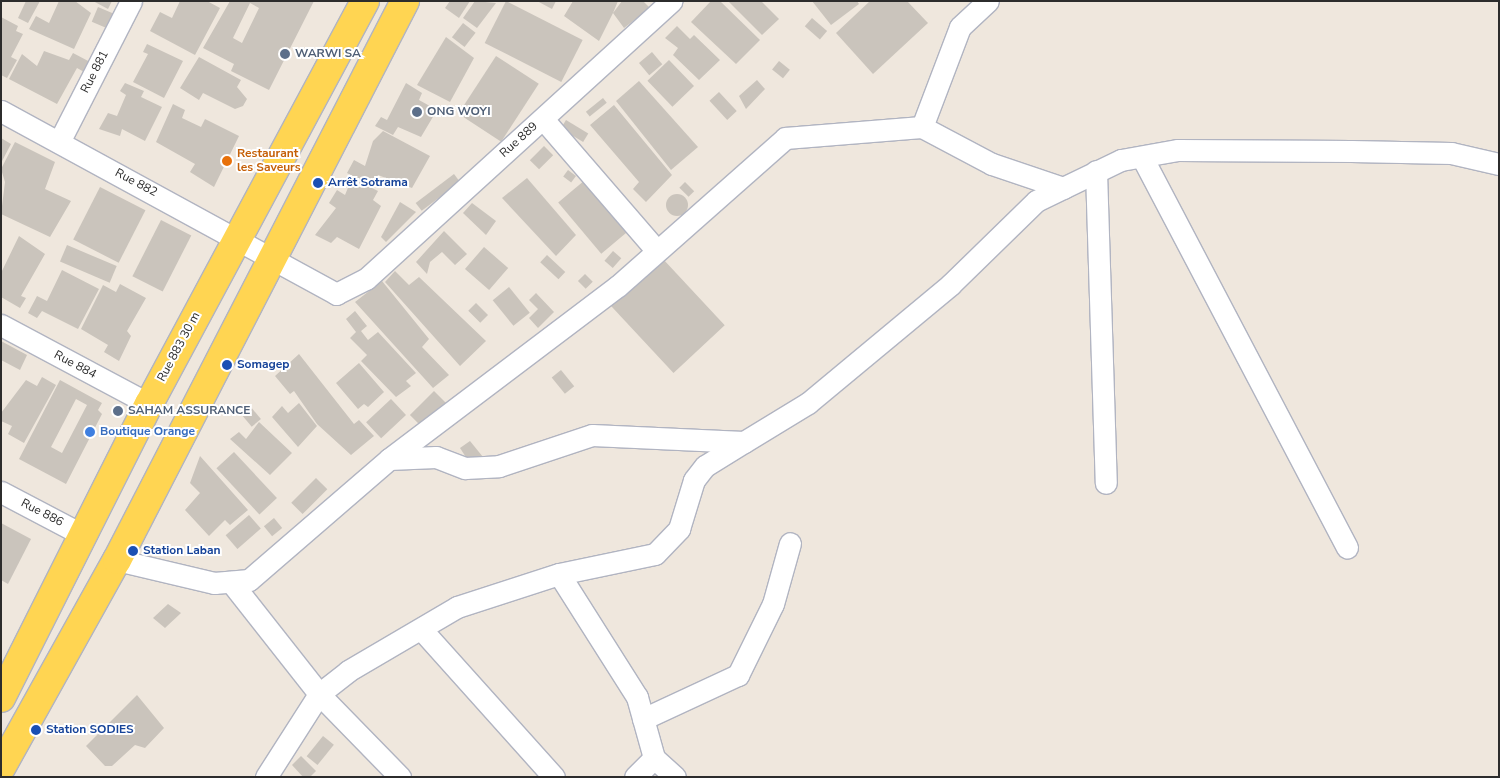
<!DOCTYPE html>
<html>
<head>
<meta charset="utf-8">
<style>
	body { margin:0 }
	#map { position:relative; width:1500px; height:778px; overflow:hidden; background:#efe7dd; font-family:"Nunito Sans",sans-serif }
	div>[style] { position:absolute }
	.building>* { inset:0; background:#cac4bc; transform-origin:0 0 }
	.round { border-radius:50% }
	.roads { filter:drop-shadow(1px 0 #b1b4c1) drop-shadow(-1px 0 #b1b4c1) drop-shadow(0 1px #b1b4c1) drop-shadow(0 -1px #b1b4c1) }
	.minor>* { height:21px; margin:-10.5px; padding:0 10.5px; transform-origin:10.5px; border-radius:10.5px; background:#fff }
	.primary>* { height:28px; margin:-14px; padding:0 14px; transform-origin:14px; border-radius:14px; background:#ffd552 }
	.dots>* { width:14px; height:14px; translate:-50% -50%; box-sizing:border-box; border:2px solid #fff; border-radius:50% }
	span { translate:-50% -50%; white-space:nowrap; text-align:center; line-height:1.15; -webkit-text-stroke:4px #fff; paint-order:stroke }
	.service-label { font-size:12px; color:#4e5e75; font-weight:700 }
	.left { translate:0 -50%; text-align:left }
	.street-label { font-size:12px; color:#2c2c2c }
	.food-label { font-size:12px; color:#c56008; font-weight:700 }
	.transit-label { font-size:12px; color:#164399; font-weight:700 }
	.shop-label { font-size:12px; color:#366cbe; font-weight:700 }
	.frame { position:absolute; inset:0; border:2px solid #2c2c2c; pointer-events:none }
</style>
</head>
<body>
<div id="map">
	<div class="building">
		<i style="clip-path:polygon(26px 1px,40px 1px,28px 23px,18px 18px)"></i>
		<i style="clip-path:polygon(59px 1px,75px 1px,91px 13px,74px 49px,29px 29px,36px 16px,49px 23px)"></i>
		<i style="clip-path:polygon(93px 1px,112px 1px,108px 9px)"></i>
		<i style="clip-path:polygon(180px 1px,207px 1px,220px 8px,195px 55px,150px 31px,160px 12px,172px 18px)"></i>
		<i style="clip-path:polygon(evenodd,230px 1px,314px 1px,269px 90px,231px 71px,234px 64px,203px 48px,230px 1px,250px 3px,259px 8px,242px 43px,233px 38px,250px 3px)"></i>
		<i style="clip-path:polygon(450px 1px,470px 1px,459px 18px,445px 8px)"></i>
		<i style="clip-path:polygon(475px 1px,496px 3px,477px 28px,463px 18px)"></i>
		<i style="left:506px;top:1px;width:86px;height:47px;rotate:27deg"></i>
		<i style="clip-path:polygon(537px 1px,556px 1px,552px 9px)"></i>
		<i style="clip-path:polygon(573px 1px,618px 1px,613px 13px,622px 1px,643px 1px,650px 8px,624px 28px,613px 13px,599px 41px,564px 16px)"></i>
		<i style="clip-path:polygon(711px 1px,720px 1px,760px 40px,736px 64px,691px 22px)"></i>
		<i style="clip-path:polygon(728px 1px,761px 1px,779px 19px,762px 35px)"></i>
		<i style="clip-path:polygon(812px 1px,857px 1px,859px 4px,831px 25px)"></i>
		<i style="clip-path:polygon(870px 1px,907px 1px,928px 23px,873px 74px,836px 33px)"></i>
		<i style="left:98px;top:7px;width:23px;height:16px;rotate:23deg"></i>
		<i style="clip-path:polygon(1px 17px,18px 26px,16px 31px,23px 34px,11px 57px,17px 60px,7px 78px,1px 75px)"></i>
		<i style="left:812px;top:18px;width:20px;height:11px;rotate:41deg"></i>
		<i style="left:463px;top:23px;width:16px;height:18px;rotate:38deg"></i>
		<i style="clip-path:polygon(677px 26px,690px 39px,694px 35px,720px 60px,699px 80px,673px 55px,678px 48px,665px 38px)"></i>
		<i style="clip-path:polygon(446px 37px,474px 58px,450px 102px,417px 85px)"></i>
		<i style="clip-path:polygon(147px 44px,183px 61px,164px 98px,133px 82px,148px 54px,143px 52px)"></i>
		<i style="clip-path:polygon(44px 51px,69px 60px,73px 53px,92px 63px,86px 73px,77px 68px,57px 104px,9px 79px,22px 54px,37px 66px)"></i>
		<i style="left:652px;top:52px;width:16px;height:17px;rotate:50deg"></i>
		<i style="left:496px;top:56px;width:51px;height:69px;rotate:33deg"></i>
		<i style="clip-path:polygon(199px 57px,241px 80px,237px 87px,247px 99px,243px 106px,235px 109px,203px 93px,199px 100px,180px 88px)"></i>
		<i style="left:669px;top:60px;width:36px;height:30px;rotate:46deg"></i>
		<i style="left:779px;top:61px;width:14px;height:11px;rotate:39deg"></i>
		<i style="clip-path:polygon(757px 80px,765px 89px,746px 109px,739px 96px)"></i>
		<i style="clip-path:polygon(639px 81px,698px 147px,671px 170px,616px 101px)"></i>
		<i style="clip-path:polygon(125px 83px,144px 91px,141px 97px,162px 107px,145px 141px,122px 129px,120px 136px,99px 129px,108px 113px,117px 116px,126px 95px,120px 91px)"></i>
		<i style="clip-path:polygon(406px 83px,422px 93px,419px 100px,437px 110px,421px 137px,398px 127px,393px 135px,375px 126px,381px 117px,387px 120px)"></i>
		<i style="left:719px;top:92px;width:26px;height:13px;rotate:47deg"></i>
		<i style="left:603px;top:98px;width:6px;height:22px;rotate:51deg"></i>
		<i style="clip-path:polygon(173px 104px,185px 110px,182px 118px,201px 127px,205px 119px,239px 136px,214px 187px,190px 172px,195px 164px,156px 142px)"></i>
		<i style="clip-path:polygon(614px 105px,672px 175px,646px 202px,633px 189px,639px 182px,590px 125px)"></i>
		<i style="left:566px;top:120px;width:26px;height:10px;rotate:31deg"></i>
		<i style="clip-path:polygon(383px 131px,430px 156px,412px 188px,378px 175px,373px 186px,347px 173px,354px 160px,365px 166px,373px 141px)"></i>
		<i style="clip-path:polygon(1px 138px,11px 144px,1px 163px)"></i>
		<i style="clip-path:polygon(15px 142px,55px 162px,45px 189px,71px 201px,50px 237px,1px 214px,5px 182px,1px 169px)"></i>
		<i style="left:544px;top:146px;width:13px;height:20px;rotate:45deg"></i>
		<i style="left:568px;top:170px;width:10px;height:8px;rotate:37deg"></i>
		<i style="left:454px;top:174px;width:10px;height:48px;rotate:53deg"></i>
		<i style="clip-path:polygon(352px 178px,378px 191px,373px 200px,381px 206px,359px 249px,337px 237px,331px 243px,315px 235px,336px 208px,329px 203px,337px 190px,345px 195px)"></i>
		<i style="clip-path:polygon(527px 178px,576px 235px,556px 256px,502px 198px)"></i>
		<i style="left:585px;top:180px;width:67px;height:35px;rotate:50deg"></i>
		<i style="left:685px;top:182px;width:13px;height:8px;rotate:45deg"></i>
		<i style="left:100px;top:187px;width:51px;height:59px;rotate:27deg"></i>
		<i class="round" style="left:666px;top:194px;width:22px;height:22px"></i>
		<i style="clip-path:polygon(400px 202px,416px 212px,386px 242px,381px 237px)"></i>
		<i style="clip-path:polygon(472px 203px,496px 221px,486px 235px,463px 213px)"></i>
		<i style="left:161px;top:220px;width:34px;height:63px;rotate:27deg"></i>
		<i style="clip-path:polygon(444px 231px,467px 254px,455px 265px,442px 252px,430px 262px,427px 274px,416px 262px)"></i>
		<i style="clip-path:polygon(19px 236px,45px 254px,21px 296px,26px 298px,20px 308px,1px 297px,1px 273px)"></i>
		<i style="left:649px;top:244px;width:111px;height:70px;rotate:47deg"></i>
		<i style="left:67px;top:245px;width:54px;height:18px;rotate:23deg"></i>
		<i style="left:484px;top:247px;width:32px;height:29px;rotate:41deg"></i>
		<i style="left:613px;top:251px;width:11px;height:13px;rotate:41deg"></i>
		<i style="left:547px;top:255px;width:25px;height:10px;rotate:43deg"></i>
		<i style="clip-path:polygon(62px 270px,99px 289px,78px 329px,42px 311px,37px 318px,28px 313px,37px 296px,47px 301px)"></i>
		<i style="clip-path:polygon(395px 271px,409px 285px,419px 277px,486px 341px,460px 366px,385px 282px)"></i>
		<i style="left:585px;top:274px;width:11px;height:10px;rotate:45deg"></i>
		<i style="clip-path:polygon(382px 281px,429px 339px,422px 347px,449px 375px,433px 388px,355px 302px)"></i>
		<i style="clip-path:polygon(120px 284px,146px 298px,127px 331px,131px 336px,119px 361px,104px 352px,108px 345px,81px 329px,103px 285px,116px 292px)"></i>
		<i style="left:509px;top:287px;width:33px;height:21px;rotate:51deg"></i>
		<i style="clip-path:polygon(536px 293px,554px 312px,538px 328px,529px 318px,538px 309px,529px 300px)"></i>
		<i style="left:476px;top:303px;width:17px;height:11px;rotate:45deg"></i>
		<i style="clip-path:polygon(355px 311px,367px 326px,361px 331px,368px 340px,378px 332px,416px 373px,406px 381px,411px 386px,396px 397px,361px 361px,367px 355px,350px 338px,356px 332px,346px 319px)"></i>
		<i style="clip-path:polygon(1px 341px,27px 355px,20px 370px,1px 360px)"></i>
		<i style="clip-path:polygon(299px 354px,354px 424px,359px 420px,374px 436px,351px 455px,317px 424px,294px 391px,290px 394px,275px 376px)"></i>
		<i style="clip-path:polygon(359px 363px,384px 392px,368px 407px,364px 404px,358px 409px,336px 383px)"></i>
		<i style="left:561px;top:370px;width:21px;height:12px;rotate:51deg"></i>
		<i style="clip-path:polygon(42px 377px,56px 385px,24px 443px,8px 434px,12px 426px,1px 421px,1px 413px,26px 380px,37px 386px)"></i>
		<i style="clip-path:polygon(evenodd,60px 380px,102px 403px,98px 410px,102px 414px,66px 484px,19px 459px,60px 380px,76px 399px,87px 405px,62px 453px,51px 447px,76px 399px)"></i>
		<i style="left:434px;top:391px;width:17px;height:34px;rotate:45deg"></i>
		<i style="left:391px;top:399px;width:22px;height:34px;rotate:47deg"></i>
		<i style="clip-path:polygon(299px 403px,317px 426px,298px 447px,272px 417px,282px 406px,288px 413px)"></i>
		<i style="left:250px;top:406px;width:17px;height:12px;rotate:50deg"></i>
		<i style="clip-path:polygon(259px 422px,292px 453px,270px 475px,230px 439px,239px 432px,246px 439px)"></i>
		<i style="clip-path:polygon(470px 441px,483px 457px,471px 465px,460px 448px)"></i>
		<i style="left:234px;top:452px;width:63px;height:24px;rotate:47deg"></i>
		<i style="clip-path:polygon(200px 456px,248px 510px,230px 525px,225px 520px,209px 536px,185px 510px,200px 493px,190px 483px)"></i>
		<i style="left:316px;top:478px;width:16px;height:35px;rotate:45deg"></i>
		<i style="left:249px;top:515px;width:18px;height:31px;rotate:49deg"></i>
		<i style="left:274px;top:518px;width:13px;height:13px;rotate:51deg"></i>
		<i style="clip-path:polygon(1px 523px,31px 539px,8px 584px,1px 580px)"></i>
		<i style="clip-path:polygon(168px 604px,181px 613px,165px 628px,153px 618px)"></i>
		<i style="clip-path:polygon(137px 695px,164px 728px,145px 748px,135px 745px,112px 766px,105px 766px,86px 746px)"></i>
		<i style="left:323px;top:736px;width:14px;height:26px;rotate:39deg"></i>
		<i style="clip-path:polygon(301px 756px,316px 771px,310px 777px,303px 777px,292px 765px)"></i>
	</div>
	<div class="roads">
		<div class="minor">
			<i style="left:1px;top:111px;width:382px;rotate:28.6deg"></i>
			<i style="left:336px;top:294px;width:34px;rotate:-27deg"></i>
			<i style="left:366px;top:279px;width:413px;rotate:-42.3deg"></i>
			<i style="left:543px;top:119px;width:174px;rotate:49.2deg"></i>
			<i style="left:922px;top:127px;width:107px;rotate:-69.2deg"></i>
			<i style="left:960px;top:27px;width:38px;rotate:-43deg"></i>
			<i style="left:59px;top:142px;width:158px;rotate:-62.9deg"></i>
			<i style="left:1142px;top:157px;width:441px;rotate:62.3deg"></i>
			<i style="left:1096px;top:171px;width:312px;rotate:88.2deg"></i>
			<i style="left:1px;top:325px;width:168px;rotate:28.1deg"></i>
			<i style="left:389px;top:459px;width:287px;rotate:-37.1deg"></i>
			<i style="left:618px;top:286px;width:223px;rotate:-41.5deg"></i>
			<i style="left:785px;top:138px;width:137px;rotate:-4.6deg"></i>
			<i style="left:922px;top:127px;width:79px;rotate:27.9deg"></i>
			<i style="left:992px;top:164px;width:75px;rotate:18.7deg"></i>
			<i style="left:1px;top:492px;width:93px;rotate:27.7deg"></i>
			<i style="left:117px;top:560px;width:100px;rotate:13.3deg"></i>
			<i style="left:214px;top:583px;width:35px;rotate:-5deg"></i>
			<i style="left:249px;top:580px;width:185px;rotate:-40.8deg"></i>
			<i style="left:389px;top:459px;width:47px;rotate:-2.4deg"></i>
			<i style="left:436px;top:457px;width:31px;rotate:21deg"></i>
			<i style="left:465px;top:468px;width:34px;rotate:-3deg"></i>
			<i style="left:499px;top:466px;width:98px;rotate:-18.4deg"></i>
			<i style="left:592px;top:435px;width:152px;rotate:2.6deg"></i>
			<i style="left:744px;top:442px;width:75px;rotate:-31.4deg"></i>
			<i style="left:808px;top:403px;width:185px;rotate:-39.7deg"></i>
			<i style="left:950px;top:285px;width:120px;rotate:-44.3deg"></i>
			<i style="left:1036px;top:201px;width:94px;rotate:-25.8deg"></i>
			<i style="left:1121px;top:160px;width:58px;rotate:-10deg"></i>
			<i style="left:1178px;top:150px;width:173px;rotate:0.3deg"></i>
			<i style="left:1351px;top:151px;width:100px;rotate:1.1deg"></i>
			<i style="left:1451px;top:153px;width:49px;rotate:12.9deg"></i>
			<i style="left:559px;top:574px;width:146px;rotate:57.6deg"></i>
			<i style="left:637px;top:697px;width:63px;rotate:74.4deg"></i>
			<i style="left:654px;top:758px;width:28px;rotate:42deg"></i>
			<i style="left:231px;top:582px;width:142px;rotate:51.8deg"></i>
			<i style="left:319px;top:694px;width:116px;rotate:45.7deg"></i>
			<i style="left:421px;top:629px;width:199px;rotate:48.1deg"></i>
			<i style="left:643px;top:719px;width:105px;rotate:-24.9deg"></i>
			<i style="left:738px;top:675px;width:79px;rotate:-63.8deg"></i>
			<i style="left:773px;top:604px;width:63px;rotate:-74.4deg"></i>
			<i style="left:266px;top:777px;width:98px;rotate:-57.4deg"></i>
			<i style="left:319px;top:694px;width:37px;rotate:-38deg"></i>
			<i style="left:348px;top:671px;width:126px;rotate:-30.4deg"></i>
			<i style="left:457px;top:607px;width:107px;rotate:-17.9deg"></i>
			<i style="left:559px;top:574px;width:98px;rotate:-11.8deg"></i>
			<i style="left:655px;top:554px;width:35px;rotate:-46deg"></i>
			<i style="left:679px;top:529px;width:51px;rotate:-73deg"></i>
			<i style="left:694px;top:480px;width:18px;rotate:-52deg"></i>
			<i style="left:705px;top:466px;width:46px;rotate:-31.6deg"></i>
			<i style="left:635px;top:777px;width:27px;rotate:-45deg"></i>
		</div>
		<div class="primary">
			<i style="left:1px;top:698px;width:329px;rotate:-63.3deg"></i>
			<i style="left:149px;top:404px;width:457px;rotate:-61.8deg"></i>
			<i style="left:1px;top:768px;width:238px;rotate:-60.9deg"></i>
			<i style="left:117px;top:560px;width:629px;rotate:-62.74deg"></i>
		</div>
	</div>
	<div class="dots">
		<i style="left:285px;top:54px;background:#5c6f8a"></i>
		<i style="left:417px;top:112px;background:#5c6f8a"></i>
		<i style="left:227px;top:161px;background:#e8710a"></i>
		<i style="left:318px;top:183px;background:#1a4fb4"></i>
		<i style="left:227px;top:365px;background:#1a4fb4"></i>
		<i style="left:118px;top:411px;background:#5c6f8a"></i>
		<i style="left:90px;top:432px;background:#3f7fe0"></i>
		<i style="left:133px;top:551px;background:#1a4fb4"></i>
		<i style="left:36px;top:730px;background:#1a4fb4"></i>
	</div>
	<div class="service-label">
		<span class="left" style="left:295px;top:54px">WARWI SA</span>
		<span class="left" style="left:427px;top:112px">ONG WOYI</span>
		<span class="left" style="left:128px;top:411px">SAHAM ASSURANCE</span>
	</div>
	<div class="street-label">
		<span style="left:95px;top:72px;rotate:-63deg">Rue 881</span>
		<span style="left:519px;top:140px;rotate:-42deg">Rue 889</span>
		<span style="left:136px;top:183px;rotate:28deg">Rue 882</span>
		<span style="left:179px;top:347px;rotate:-62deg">Rue 883 30 m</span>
		<span style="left:75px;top:365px;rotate:28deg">Rue 884</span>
		<span style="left:42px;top:513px;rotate:27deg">Rue 886</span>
	</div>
	<div class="food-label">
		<span class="left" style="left:237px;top:161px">Restaurant<br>les Saveurs</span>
	</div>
	<div class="transit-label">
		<span class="left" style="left:328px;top:183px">Arrêt Sotrama</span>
		<span class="left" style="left:237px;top:365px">Somagep</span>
		<span class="left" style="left:143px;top:551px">Station Laban</span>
		<span class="left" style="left:46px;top:730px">Station SODIES</span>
	</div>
	<div class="shop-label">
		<span class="left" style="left:100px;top:432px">Boutique Orange</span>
	</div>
	<div class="frame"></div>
</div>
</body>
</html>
